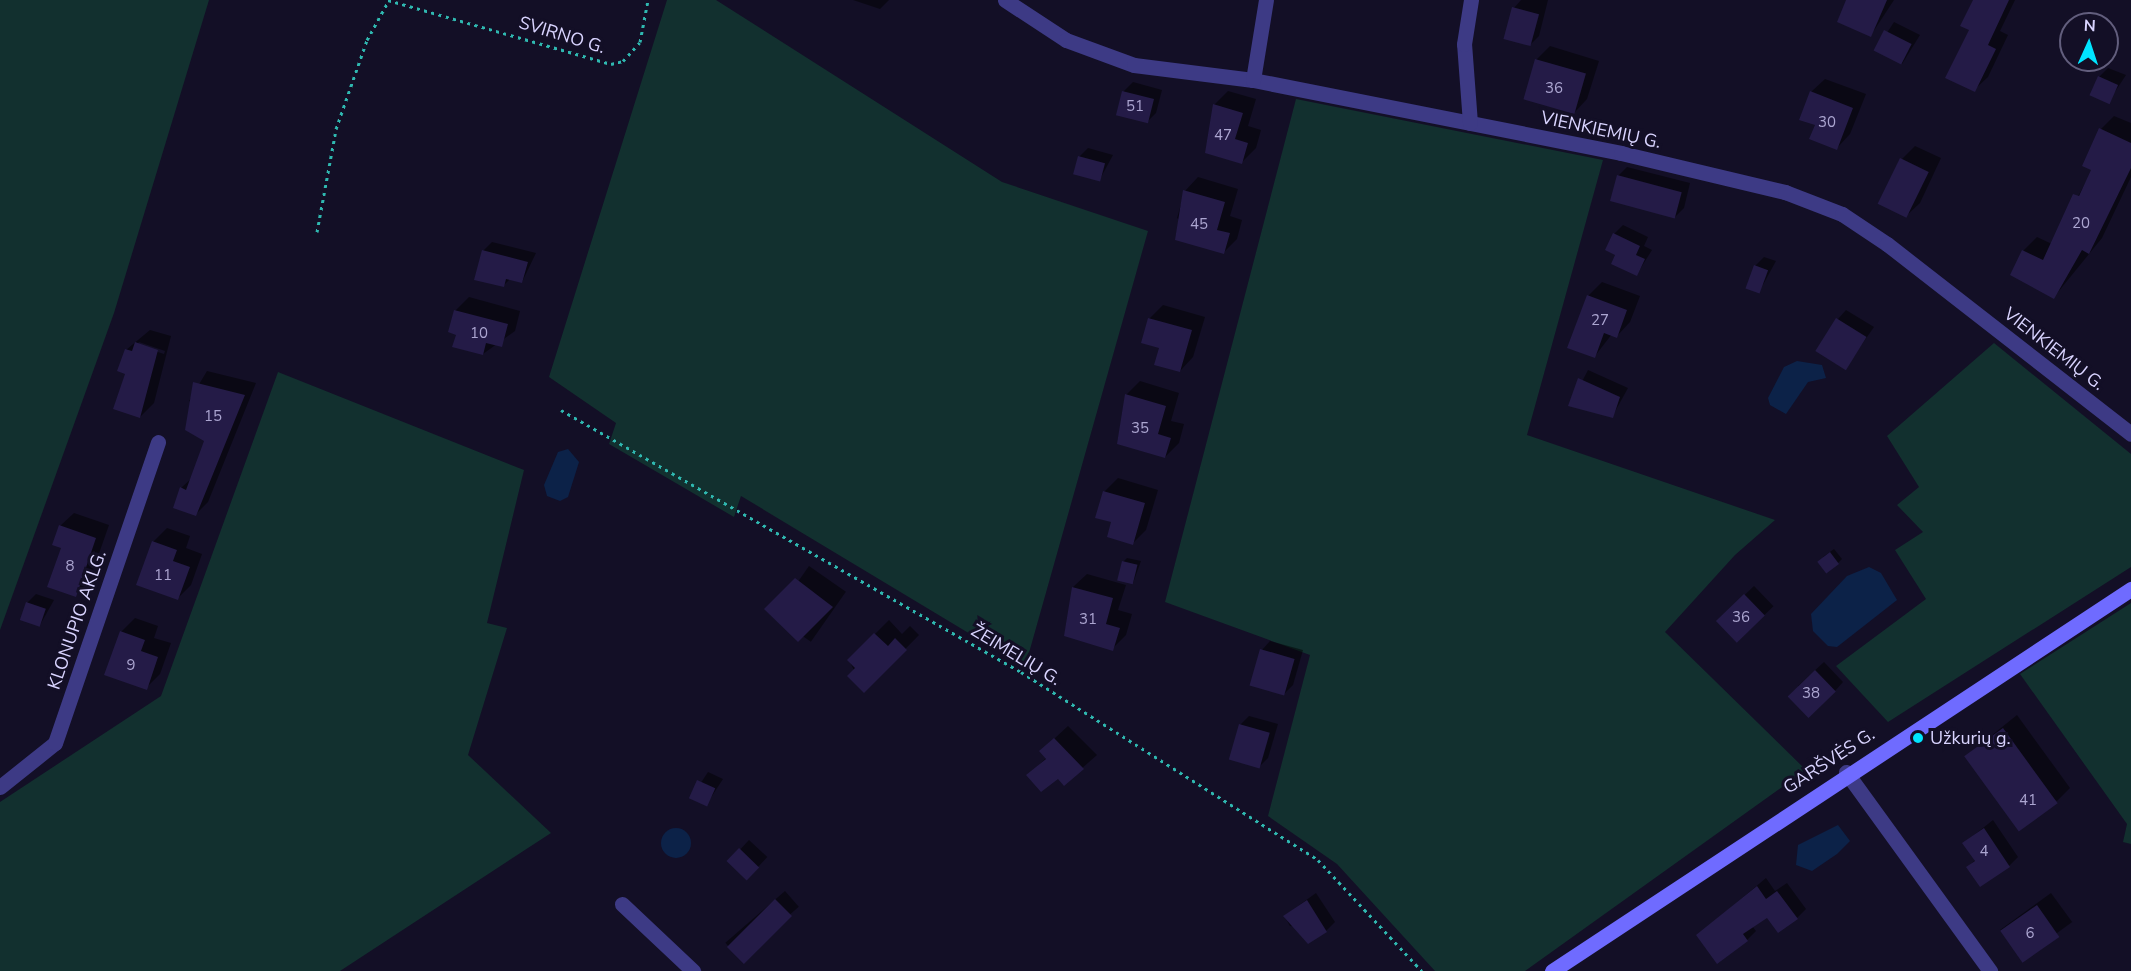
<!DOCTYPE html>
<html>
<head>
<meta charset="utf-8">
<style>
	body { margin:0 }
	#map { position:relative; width:2131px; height:971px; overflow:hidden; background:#130f26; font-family:"Nunito Sans",sans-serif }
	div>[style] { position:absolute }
	.green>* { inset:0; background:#12302f }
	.water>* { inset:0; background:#0c2248 }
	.round { border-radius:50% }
	.shadow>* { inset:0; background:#0007; transform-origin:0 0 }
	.building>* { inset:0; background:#241b47; transform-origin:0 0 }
	.path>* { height:3px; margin-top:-1.5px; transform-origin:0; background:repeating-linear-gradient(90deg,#2fb8b0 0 3px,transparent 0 7.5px) }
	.minor>* { height:15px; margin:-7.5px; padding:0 7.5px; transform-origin:7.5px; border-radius:7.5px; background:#3d3a85 }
	.secondary>* { height:15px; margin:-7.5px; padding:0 7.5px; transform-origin:7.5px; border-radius:7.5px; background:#6f6bff }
	.dots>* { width:16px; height:16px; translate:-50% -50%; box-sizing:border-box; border:3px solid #130f26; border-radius:50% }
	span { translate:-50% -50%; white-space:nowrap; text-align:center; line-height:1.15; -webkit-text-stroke:6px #130f26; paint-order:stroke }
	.number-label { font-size:15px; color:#aca6d1 }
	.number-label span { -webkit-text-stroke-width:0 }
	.street-label { font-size:18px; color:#d9d4ff }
	.poi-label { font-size:18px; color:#d9d4ff }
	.left { translate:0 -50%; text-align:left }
	.north { position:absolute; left:2059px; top:12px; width:60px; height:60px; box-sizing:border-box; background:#130f26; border:2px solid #625e7d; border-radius:50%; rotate:3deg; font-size:16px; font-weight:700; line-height:24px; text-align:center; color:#d9d4ff }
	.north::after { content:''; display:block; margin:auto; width:21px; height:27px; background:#00e5ff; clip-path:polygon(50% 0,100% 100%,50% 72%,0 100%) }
</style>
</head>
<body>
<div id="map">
	<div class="green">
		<i style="clip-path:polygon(0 0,209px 0,114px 313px,0 630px)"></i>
		<i style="clip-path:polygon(667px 0,716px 0,1002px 182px,1148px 231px,1025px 667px,741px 496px,734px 517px,609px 444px,616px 423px,549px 377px)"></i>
		<i style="clip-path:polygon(1296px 99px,1603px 160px,1527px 435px,1775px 520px,1735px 555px,1665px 632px,1806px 770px,1525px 971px,1435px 971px,1337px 864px,1268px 816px,1310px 655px,1165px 602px)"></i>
		<i style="clip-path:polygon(1994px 343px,2131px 454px,2131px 567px,1888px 722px,1836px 666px,1926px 599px,1895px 550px,1923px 532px,1897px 505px,1919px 487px,1887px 436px)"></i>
		<i style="clip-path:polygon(278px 372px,524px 470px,487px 623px,507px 628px,468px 755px,551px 833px,340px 971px,0 971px,0 802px,161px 696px)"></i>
		<i style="clip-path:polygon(2131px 603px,2131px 844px,2123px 842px,2127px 824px,2020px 674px)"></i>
	</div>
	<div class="water">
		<i style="clip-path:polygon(1797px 361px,1822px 365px,1826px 378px,1808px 382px,1786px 414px,1770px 405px,1768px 398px,1784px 367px)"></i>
		<i style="clip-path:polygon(568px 449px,579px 462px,568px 497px,560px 501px,547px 496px,544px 485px,558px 452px)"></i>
		<i style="clip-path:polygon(1869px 567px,1881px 573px,1897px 600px,1837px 647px,1828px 646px,1813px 631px,1811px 614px,1847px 576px)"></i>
		<i style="clip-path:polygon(1838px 825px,1850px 841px,1837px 854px,1812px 871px,1796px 865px,1798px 845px)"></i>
		<i class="round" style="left:661px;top:828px;width:30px;height:30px"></i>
	</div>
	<div class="shadow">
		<i style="clip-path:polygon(853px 0,889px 0,880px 9px)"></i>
		<i style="clip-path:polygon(1521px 0,1548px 0,1539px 36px,1530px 45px,1514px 8px)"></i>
		<i style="clip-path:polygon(1848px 0,1894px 0,1871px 35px)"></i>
		<i style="clip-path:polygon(1975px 0,2015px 0,2000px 31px,2008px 35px,1988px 77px,1974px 90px)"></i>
		<i style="clip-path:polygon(1894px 22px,1920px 35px,1902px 64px,1876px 50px)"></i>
		<i style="clip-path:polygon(1550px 46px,1599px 61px,1587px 99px,1574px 113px,1536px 60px)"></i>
		<i style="clip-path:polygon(2108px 68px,2126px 75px,2109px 101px,2099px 77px)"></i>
		<i style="clip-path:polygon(1825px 79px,1866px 94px,1850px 134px,1837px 148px,1817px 124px,1811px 92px)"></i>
		<i style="clip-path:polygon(1133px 82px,1162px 90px,1156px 113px,1147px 122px,1118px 114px,1124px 91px)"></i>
		<i style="clip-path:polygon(1228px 91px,1256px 99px,1248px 126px,1261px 130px,1256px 148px,1242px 162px,1214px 105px)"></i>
		<i style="clip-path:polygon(2114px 116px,2131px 123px,2131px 177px,2102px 238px,2054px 297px,2023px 251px,2037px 237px,2052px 244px,2093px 169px,2101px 129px)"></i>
		<i style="clip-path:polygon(1915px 146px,1941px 158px,1920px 203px,1906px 216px,1902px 159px)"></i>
		<i style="clip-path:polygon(1088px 148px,1113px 155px,1100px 179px,1079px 157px)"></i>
		<i style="clip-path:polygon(1627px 167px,1690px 183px,1684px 208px,1675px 217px,1618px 176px)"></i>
		<i style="clip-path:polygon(1198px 177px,1238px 189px,1230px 216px,1242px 220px,1237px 239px,1224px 252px,1177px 218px,1185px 191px)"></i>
		<i style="clip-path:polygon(1623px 225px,1648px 237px,1644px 246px,1652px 250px,1637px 274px,1617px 254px,1614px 234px)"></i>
		<i style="clip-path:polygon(492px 242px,536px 253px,522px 282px,510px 279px,503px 286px,483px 251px)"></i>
		<i style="clip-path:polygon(1764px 257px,1776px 261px,1759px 292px,1755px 266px)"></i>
		<i style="clip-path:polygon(1602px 282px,1640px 296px,1630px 322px,1617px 336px,1612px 334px,1595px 356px,1588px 296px)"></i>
		<i style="clip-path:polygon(469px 297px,520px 311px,515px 331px,483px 354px,458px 334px,455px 311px)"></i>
		<i style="clip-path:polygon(1163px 305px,1205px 317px,1193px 357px,1180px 371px,1161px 347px,1149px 319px)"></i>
		<i style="clip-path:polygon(1846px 310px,1874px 327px,1846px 367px,1838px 319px)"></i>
		<i style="clip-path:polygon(evenodd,150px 330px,171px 336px,154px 403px,140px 417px,126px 350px,150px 330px,139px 342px,165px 351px,164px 354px,137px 345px,139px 342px)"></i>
		<i style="clip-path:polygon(1588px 370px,1628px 388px,1612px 417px,1570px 405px)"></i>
		<i style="clip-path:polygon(207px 371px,256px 383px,208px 502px,196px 514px,181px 488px,193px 477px,206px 440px,195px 403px,189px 401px)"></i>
		<i style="clip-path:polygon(1140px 381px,1179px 393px,1171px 421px,1184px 424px,1179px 443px,1165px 457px,1126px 395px)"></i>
		<i style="clip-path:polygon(1118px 478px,1158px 490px,1146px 530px,1133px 543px,1113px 521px,1104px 492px)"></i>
		<i style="clip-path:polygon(74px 513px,109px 525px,89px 582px,75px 595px,60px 526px)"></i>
		<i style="clip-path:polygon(167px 528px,190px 536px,186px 548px,202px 554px,191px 585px,178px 598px,153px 542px)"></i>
		<i style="clip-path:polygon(1834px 549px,1842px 559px,1838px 563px,1823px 557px)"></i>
		<i style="clip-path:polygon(1127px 558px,1141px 561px,1133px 583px,1123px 562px)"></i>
		<i style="left:809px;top:566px;width:45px;height:61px;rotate:35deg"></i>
		<i style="clip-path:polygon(1087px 574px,1126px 585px,1118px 610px,1132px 614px,1126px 635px,1112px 649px,1066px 635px,1073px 587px)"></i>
		<i style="left:1754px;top:586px;width:28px;height:49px;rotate:46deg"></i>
		<i style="clip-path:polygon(36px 594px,54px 600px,40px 625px,27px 603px)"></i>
		<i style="clip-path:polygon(135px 618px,158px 626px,154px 638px,171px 643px,160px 674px,146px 688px,121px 632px)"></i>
		<i style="clip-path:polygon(889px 620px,902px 634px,910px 626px,919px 635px,864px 691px,849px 660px)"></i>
		<i style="clip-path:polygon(1270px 641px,1303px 650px,1293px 685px,1284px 694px,1262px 650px)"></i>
		<i style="clip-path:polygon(1824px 662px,1843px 682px,1835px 691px,1798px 686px)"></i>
		<i style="clip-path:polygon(2017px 715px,2070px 788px,2057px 801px,1966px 756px)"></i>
		<i style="clip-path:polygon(1249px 716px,1278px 724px,1268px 758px,1259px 767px,1240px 725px)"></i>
		<i style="clip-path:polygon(1068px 726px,1097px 755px,1064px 784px,1058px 777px,1029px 775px,1047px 757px,1041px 751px)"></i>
		<i style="clip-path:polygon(708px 772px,723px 779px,706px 805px,691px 798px)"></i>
		<i style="clip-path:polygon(1993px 820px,2018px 857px,2009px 866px,1968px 867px,1975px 860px,1964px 843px)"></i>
		<i style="left:749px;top:840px;width:25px;height:29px;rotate:43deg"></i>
		<i style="clip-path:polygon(1766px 878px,1775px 891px,1787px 883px,1806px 909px,1797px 918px,1767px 915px,1752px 926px,1756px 931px,1747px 940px,1717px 962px,1698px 935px)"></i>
		<i style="left:785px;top:891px;width:21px;height:79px;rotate:49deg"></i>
		<i style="clip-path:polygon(1316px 893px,1335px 922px,1326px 931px,1290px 926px,1284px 916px)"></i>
		<i style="left:2051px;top:893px;width:36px;height:63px;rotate:54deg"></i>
	</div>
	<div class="building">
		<i style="clip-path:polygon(1846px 0,1887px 0,1871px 37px,1837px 22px)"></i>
		<i style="clip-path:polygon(1973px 0,2009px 0,1988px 45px,1996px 49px,1975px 92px,1945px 78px,1969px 30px,1960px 26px)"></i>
		<i style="left:1512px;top:7px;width:28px;height:33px;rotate:15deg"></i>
		<i style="left:1884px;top:30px;width:31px;height:23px;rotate:27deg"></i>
		<i style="left:1535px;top:59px;width:53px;height:42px;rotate:16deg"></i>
		<i style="left:2098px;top:76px;width:22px;height:21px;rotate:24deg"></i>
		<i style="left:1122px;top:91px;width:33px;height:25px;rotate:14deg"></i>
		<i style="clip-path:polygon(1810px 91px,1853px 108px,1837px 150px,1809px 139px,1815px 125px,1799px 120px)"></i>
		<i style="clip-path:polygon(1213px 104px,1243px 113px,1235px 139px,1248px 143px,1242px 164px,1205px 153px)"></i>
		<i style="clip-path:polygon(2099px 128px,2131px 143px,2131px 168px,2089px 254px,2082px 250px,2054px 299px,2010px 275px,2022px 250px,2043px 260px,2073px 194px,2079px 196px,2091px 170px,2082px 166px)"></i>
		<i style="left:1078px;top:156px;width:28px;height:19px;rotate:15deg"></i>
		<i style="left:1900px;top:158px;width:32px;height:51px;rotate:26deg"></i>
		<i style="left:1617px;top:175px;width:67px;height:27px;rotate:15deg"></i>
		<i style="clip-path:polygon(1183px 190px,1225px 202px,1217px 230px,1230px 233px,1224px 254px,1175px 240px)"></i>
		<i style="clip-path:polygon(1613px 233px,1640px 246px,1636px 255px,1645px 259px,1637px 276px,1611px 264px,1615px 255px,1605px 250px)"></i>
		<i style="clip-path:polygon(482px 250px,528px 262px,522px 283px,506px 279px,504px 287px,474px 280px)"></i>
		<i style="left:1754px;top:265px;width:15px;height:25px;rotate:20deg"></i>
		<i style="clip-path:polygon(1587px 295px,1627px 310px,1617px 338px,1604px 333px,1595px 358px,1567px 348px)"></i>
		<i style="clip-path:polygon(454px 310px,508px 324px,502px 347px,486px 343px,483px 355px,452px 347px,456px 335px,448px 332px)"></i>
		<i style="clip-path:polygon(1148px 318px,1192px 330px,1180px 372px,1154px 365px,1159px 348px,1141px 343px)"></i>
		<i style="left:1836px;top:318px;width:36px;height:39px;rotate:32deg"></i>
		<i style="clip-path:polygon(135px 342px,158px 350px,140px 418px,113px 409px,125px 374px,117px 371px,125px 349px,132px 351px)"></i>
		<i style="clip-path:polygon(1578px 378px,1620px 397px,1613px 418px,1568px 406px)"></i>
		<i style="clip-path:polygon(193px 382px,245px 395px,196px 516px,173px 508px,180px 487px,186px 490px,204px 441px,185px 430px)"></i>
		<i style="clip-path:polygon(1125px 394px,1166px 406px,1158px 434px,1171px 438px,1165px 458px,1117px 444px)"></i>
		<i style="clip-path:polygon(1103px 491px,1145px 503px,1133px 545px,1107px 537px,1111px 522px,1095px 518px)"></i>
		<i style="clip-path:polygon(59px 525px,96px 538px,76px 597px,47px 587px,61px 548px,52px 545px)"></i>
		<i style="clip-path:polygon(152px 541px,177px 550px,173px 561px,190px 567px,178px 600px,136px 585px)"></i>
		<i style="left:1830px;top:552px;width:15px;height:16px;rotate:53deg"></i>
		<i style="left:1122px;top:561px;width:16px;height:20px;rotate:14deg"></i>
		<i style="clip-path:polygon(795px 578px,833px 607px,798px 642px,764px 609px)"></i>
		<i style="clip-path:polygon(1072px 587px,1113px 598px,1106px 624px,1120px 628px,1113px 651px,1064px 636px)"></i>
		<i style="left:1744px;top:594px;width:30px;height:39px;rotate:46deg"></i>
		<i style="left:26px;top:602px;width:21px;height:19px;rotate:19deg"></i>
		<i style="clip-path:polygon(120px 631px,145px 640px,141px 651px,158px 657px,147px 690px,104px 675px)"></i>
		<i style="clip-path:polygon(874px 633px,888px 646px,895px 638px,907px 650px,864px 693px,847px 676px,855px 668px,847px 660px)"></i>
		<i style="left:1260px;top:649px;width:36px;height:38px;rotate:16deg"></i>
		<i style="left:1815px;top:670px;width:30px;height:38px;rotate:46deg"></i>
		<i style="left:1239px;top:724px;width:32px;height:37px;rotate:16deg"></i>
		<i style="left:2003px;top:728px;width:93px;height:48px;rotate:54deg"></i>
		<i style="clip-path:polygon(1054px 738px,1084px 769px,1064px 786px,1058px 779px,1041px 792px,1026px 775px,1046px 759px,1039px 751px)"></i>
		<i style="left:697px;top:780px;width:20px;height:20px;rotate:24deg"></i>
		<i style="clip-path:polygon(1984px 828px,2010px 867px,1980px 887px,1966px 867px,1975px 861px,1962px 843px)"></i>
		<i style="left:739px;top:848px;width:28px;height:18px;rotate:44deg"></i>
		<i style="clip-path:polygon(1757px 886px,1766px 899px,1777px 891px,1798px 919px,1778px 933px,1767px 918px,1743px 934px,1748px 941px,1717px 964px,1696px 935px)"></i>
		<i style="left:775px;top:899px;width:24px;height:68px;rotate:45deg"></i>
		<i style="clip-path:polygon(1307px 900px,1327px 932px,1308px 944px,1283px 916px)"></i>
		<i style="left:2037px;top:905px;width:39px;height:45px;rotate:55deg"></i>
	</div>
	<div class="path">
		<i style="left:388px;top:0;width:232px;rotate:16deg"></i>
		<i style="left:611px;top:64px;width:12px;rotate:-14deg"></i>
		<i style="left:623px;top:61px;width:25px;rotate:-48deg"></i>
		<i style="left:640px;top:42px;width:43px;rotate:-79.2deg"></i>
		<i style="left:317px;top:232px;width:105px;rotate:-79.5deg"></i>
		<i style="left:336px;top:129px;width:94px;rotate:-70.8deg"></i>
		<i style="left:367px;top:40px;width:46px;rotate:-61.2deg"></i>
		<i style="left:561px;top:410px;width:529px;rotate:29.66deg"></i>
		<i style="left:1021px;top:672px;width:352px;rotate:32.3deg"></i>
		<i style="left:1318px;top:860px;width:152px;rotate:46.9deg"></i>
	</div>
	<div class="minor">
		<i style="left:1005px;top:0;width:73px;rotate:33.3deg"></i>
		<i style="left:1066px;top:40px;width:72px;rotate:20.2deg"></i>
		<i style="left:1134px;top:65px;width:120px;rotate:7.2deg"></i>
		<i style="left:1253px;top:80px;width:375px;rotate:11.2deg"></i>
		<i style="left:1621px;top:153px;width:169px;rotate:13.4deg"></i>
		<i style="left:1785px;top:192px;width:61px;rotate:21.1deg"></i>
		<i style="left:1842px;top:214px;width:54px;rotate:33.7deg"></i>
		<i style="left:1887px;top:244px;width:309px;rotate:37.9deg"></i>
		<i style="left:1253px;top:80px;width:81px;rotate:-80.8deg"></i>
		<i style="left:1470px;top:123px;width:79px;rotate:-94.3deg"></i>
		<i style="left:1464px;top:44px;width:45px;rotate:-81deg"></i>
		<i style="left:1846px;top:772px;width:246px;rotate:54.1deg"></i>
		<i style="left:0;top:787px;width:70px;rotate:-38.7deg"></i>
		<i style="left:55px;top:743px;width:318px;rotate:-71.1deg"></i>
		<i style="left:622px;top:904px;width:98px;rotate:43.3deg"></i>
	</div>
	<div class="secondary">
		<i style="left:1552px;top:971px;width:694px;rotate:-33.42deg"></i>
	</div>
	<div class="dots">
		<i style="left:1918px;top:738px;background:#00e5ff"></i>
	</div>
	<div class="number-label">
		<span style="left:1554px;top:89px">36</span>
		<span style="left:1135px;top:107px">51</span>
		<span style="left:1827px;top:123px">30</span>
		<span style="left:1223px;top:136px">47</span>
		<span style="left:2081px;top:224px">20</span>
		<span style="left:1199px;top:225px">45</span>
		<span style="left:1600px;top:321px">27</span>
		<span style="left:479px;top:334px">10</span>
		<span style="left:213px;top:417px">15</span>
		<span style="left:1140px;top:429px">35</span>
		<span style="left:70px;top:567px">8</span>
		<span style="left:163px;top:576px">11</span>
		<span style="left:1741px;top:618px">36</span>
		<span style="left:1088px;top:620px">31</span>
		<span style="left:131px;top:666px">9</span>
		<span style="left:1811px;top:694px">38</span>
		<span style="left:2028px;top:801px">41</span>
		<span style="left:1984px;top:852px">4</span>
		<span style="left:2030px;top:934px">6</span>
	</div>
	<div class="street-label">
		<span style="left:562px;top:35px;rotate:17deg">SVIRNO G.</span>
		<span style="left:1601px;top:130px;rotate:12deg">VIENKIEMIŲ G.</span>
		<span style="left:2054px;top:349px;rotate:38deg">VIENKIEMIŲ G.</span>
		<span style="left:77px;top:620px;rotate:-71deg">KLONUPIO AKLG.</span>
		<span style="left:1016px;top:655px;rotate:31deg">ŽEIMELIŲ G.</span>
		<span style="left:1829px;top:761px;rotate:-33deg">GARŠVĖS G.</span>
	</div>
	<div class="poi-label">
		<span class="left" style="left:1930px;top:738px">Užkurių g.</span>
	</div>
	<div class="north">N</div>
</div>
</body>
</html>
